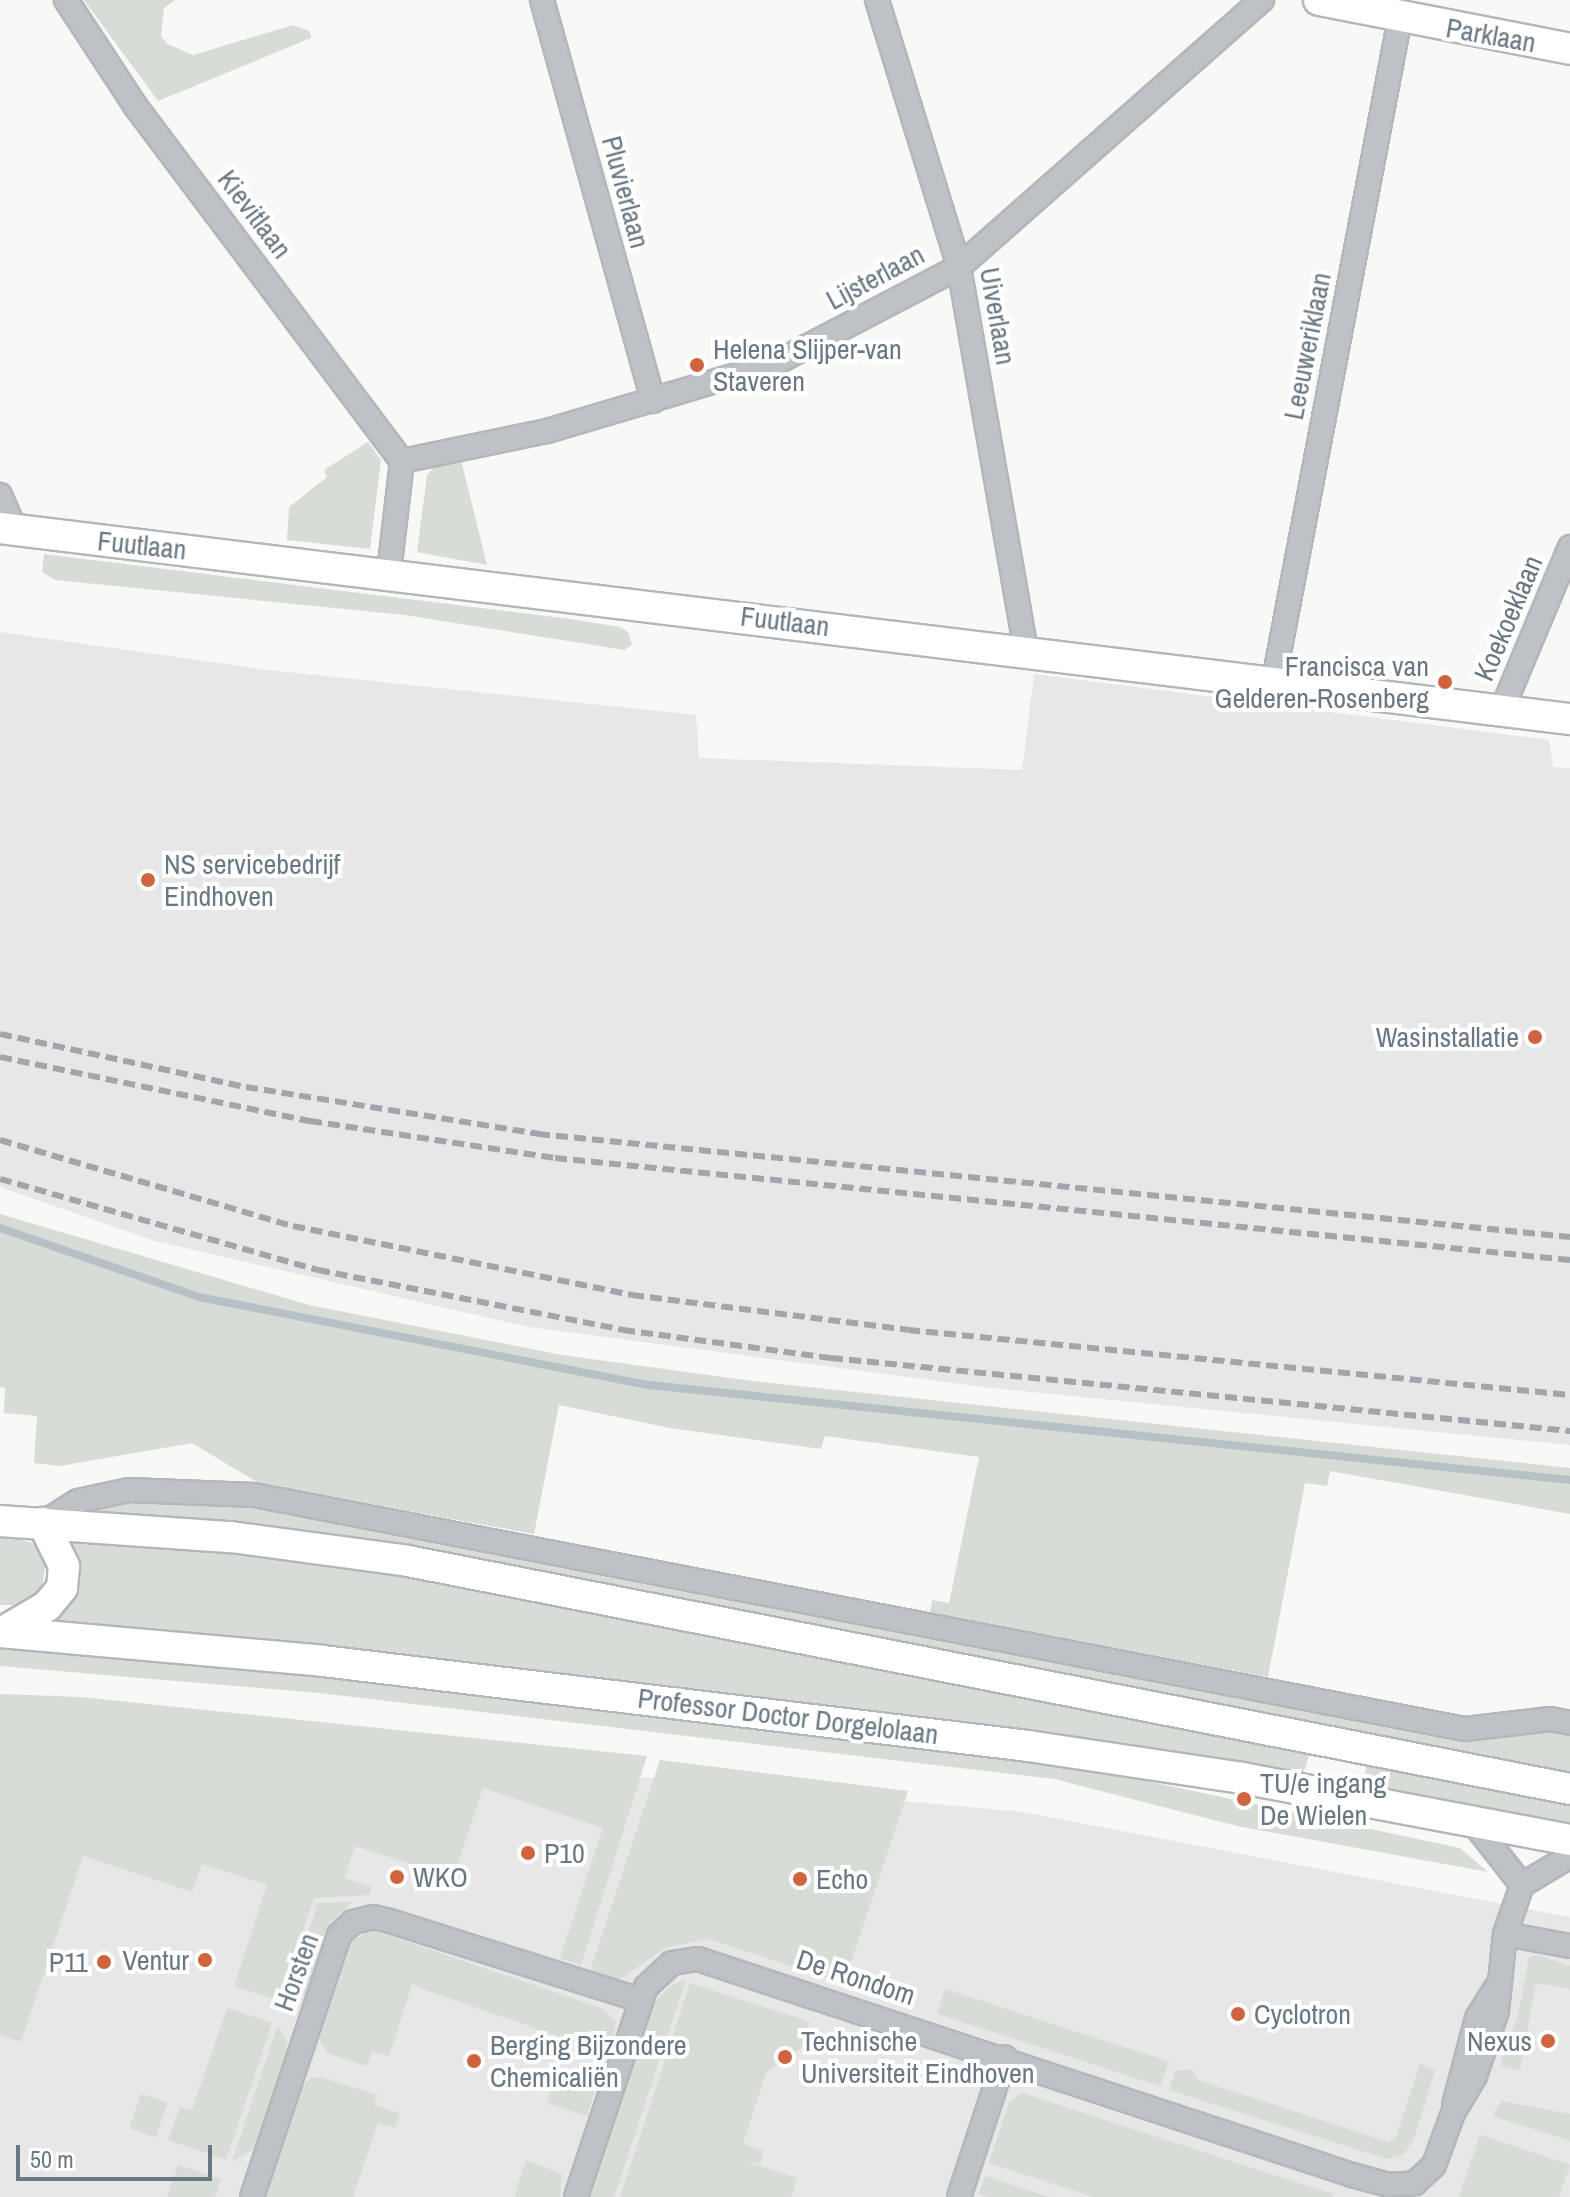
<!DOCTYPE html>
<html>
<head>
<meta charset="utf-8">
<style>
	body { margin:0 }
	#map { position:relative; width:1570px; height:2197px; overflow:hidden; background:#f8f8f6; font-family:"Archivo Narrow",sans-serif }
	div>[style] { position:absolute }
	.built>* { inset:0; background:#e6e7e6 }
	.green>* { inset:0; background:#d8dcd6; transform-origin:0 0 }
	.stream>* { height:8px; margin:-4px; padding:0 4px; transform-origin:4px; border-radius:4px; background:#b7c0c5 }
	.roads { filter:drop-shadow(2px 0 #b3b7bb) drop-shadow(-2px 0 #b3b7bb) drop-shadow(0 2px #b3b7bb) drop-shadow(0 -2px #b3b7bb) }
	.street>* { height:22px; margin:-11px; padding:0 11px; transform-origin:11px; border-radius:11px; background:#bec2c5 }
	.secondary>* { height:30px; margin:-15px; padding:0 15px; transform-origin:15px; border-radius:15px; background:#fff }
	.rail>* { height:6px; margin-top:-3px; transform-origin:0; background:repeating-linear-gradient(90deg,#a0a6ab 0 12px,transparent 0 18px) }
	.dots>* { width:22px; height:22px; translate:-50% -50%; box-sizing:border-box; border:4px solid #fff; border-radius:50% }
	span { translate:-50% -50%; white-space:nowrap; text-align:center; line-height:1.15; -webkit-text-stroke:8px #fff; paint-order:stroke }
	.street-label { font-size:28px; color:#6b7883 }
	.poi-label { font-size:28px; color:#6b7883 }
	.left { translate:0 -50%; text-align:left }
	.right { translate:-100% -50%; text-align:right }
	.scale { position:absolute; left:16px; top:2145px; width:196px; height:36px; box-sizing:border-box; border:4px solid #6b7883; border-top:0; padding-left:10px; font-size:24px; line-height:28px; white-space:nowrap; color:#6b7883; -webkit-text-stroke:6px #fff; paint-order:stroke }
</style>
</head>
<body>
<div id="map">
	<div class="built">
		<i style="clip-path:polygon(0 632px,268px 670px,696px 715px,699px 758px,1022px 770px,1034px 674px,1549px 740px,1553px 767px,1570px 768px,1570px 1445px,991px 1388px,529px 1327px,155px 1241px,0 1187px)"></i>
		<i style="clip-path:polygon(0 1743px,530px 1767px,1023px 1812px,1570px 1917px,1570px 2197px,0 2197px)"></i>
	</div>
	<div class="green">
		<i style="clip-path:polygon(84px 0,175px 0,164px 8px,161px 36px,167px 44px,193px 55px,293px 25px,310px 31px,311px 38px,158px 101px)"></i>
		<i style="clip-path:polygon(368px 442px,381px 460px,370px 549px,287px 540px,289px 507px,327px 477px,324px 470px)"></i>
		<i style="clip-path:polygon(461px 460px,487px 565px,417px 552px,427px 475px,437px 464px)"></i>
		<i style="clip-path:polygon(44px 554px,570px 619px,620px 627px,628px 632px,632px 645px,624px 650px,405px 615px,55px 580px,42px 572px)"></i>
		<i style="clip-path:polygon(0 1214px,309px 1305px,562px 1355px,752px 1381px,1570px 1468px,1570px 1514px,1330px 1471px,1327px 1486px,1305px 1483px,1268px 1677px,930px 1613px,932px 1600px,949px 1603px,979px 1457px,825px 1436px,821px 1449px,670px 1428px,559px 1405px,534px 1534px,260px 1484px,192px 1443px,60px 1466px,34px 1463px,37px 1416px,4px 1413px,5px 1388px,0 1387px)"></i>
		<i style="clip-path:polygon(125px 1499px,268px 1508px,1470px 1739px,1549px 1730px,1570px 1734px,1570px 1774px,339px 1534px,82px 1512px,82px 1506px)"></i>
		<i style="clip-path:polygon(0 1534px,33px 1543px,46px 1563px,41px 1592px,21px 1605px,0 1605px)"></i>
		<i style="clip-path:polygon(74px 1538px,360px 1567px,1309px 1755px,1303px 1775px,911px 1716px,238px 1637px,56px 1621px,54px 1616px,70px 1604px,78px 1585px,79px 1566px,70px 1546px)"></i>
		<i style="clip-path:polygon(0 1644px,84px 1648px,1053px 1761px,1460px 1848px,1488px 1872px,1237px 1826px,1054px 1779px,319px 1693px,0 1666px)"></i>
		<i style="clip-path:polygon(0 1694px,81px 1697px,647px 1756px,581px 1965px,560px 1958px,603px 1828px,483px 1788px,453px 1878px,355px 1846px,344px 1878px,372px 1887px,369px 1895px,314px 1898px,279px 2001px,234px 1986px,267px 1885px,202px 1864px,192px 1892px,83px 1856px,21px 2042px,0 2035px)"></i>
		<i style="clip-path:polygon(660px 1760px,908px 1791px,844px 1983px,707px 1939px,665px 1948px,619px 1980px,590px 1971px)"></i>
		<i style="clip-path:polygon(1367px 1764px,1570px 1803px,1570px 1827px,1367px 1787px,1363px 1782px)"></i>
		<i style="clip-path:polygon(352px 1902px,331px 1922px,305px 1994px,285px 2003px,318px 1903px)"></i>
		<i style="clip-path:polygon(370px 1929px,601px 2008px,616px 2022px,610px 2046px,597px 2050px,412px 1985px,389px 2056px,372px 2051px,367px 2066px,328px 2053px,318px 2037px,349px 1944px)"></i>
		<i style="clip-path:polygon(1537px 1955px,1570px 1966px,1570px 1989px,1536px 1983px,1520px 2070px,1500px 2066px,1519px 2011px,1529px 1957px)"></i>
		<i style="clip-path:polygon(686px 1980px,614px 2197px,591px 2197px,654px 2003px,670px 1986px)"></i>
		<i style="clip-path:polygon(690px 1983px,810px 2022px,801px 2048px,766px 2073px,743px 2144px,764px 2151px,760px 2163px,745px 2161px,797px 2178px,791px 2197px,620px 2197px)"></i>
		<i style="left:945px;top:1989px;width:235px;height:26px;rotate:18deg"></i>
		<i style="clip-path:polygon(227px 2008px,272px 2023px,226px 2160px,168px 2140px,180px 2107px,192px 2110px)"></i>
		<i style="clip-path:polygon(278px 2025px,287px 2042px,286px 2054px,255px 2149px,232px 2161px)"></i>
		<i style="clip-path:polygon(1420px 2064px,1435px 2070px,1414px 2139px,1404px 2154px,1387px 2159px,1169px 2090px,1175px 2071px,1192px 2069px,1198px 2080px,1388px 2142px,1396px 2138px)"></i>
		<i style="clip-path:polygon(584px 2074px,592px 2074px,597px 2083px,587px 2116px,547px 2103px,555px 2078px,576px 2084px)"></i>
		<i style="clip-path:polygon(320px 2077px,377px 2095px,374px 2105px,400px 2114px,395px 2128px,378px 2123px,353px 2197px,265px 2197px,301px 2089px,309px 2079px)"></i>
		<i style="clip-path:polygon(1022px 2093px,1333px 2194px,1332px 2197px,1094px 2197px,989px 2163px,1009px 2103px)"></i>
		<i style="left:141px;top:2094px;width:28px;height:36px;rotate:19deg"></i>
		<i style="clip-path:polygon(1501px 2101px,1570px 2114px,1570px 2141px,1493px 2116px)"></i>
		<i style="clip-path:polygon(1480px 2135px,1570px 2165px,1559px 2197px,1459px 2197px)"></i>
		<i style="clip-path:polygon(526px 2160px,562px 2174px,560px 2197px,514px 2197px)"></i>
		<i style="clip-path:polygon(178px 2165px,221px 2179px,215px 2197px,167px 2197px)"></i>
		<i style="clip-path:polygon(985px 2176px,1049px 2197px,987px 2197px,979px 2194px)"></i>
	</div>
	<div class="stream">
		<i style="left:0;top:1228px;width:211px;rotate:19.1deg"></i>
		<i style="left:199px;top:1297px;width:459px;rotate:11.1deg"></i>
		<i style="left:649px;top:1385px;width:926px;rotate:5.89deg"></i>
	</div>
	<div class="roads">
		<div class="street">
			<i style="left:66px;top:0;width:128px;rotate:56.8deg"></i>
			<i style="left:136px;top:107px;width:443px;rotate:53.1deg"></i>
			<i style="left:542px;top:0;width:416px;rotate:74.5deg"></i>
			<i style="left:877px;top:0;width:279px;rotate:72.9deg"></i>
			<i style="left:959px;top:267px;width:391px;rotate:80.1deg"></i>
			<i style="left:402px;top:461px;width:148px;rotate:-11.7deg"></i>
			<i style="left:547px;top:431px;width:239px;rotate:-16.5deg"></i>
			<i style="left:776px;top:363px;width:207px;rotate:-27.7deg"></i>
			<i style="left:959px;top:267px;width:404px;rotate:-41.4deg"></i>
			<i style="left:0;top:495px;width:40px;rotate:66.6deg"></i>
			<i style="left:389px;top:572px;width:112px;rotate:-83.3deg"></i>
			<i style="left:1273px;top:685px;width:679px;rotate:-79.22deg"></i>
			<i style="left:1501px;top:712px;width:179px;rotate:-67.3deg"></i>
			<i style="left:43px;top:1523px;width:41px;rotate:-32.2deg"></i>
			<i style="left:78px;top:1501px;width:52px;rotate:-12.2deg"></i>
			<i style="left:129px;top:1490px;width:125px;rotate:2.3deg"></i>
			<i style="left:254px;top:1495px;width:1233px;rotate:10.94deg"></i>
			<i style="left:1465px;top:1729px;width:86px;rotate:-6.7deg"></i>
			<i style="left:1550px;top:1719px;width:20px;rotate:11deg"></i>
			<i style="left:1471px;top:1820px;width:83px;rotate:51.9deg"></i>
			<i style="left:1505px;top:1934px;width:66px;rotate:10.5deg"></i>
			<i style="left:1454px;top:2105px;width:90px;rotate:-75.2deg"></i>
			<i style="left:1477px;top:2018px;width:36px;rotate:-58deg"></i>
			<i style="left:252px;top:2197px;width:276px;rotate:-71.6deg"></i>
			<i style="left:339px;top:1935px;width:19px;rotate:-43deg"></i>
			<i style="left:353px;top:1922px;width:21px;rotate:-14deg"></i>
			<i style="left:373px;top:1917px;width:17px;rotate:13deg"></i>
			<i style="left:390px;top:1921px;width:263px;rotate:17.5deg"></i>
			<i style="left:576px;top:2197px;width:221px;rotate:-71.6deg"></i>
			<i style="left:646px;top:1987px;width:35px;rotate:-43deg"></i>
			<i style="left:672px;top:1963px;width:26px;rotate:-9deg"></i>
			<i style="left:698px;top:1959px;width:689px;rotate:18.28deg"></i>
			<i style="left:1352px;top:2175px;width:38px;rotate:15deg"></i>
			<i style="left:1389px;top:2185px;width:26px;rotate:-4deg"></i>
			<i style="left:1415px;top:2183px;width:26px;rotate:-43deg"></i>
			<i style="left:1434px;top:2165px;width:55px;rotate:-69.9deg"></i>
			<i style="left:1453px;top:2113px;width:43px;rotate:-59.3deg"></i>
			<i style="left:1475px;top:2076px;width:69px;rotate:-71.3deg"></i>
			<i style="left:1497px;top:2011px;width:77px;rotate:-84.1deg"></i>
			<i style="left:1505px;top:1934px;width:52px;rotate:-70.9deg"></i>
			<i style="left:1522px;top:1885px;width:56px;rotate:-31.1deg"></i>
			<i style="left:959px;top:2197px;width:147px;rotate:-71.8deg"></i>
		</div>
		<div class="secondary">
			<i style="left:1319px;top:0;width:256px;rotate:11deg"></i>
			<i style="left:0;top:528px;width:1582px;rotate:6.94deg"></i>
			<i style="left:0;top:1521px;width:232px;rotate:4deg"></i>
			<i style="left:231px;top:1537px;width:179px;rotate:7.7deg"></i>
			<i style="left:408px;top:1561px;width:1184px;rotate:11.1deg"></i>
			<i style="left:0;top:1632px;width:324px;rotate:5.1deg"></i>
			<i style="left:323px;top:1661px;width:710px;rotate:6.87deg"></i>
			<i style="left:1028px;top:1746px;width:216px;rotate:8.5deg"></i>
			<i style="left:1242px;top:1778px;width:334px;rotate:10.7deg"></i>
			<i style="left:3px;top:1632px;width:51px;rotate:-30.6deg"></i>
			<i style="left:47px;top:1606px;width:23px;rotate:-50deg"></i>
			<i style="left:62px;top:1588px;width:22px;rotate:-85deg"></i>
			<i style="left:64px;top:1566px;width:48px;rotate:-116deg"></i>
		</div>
	</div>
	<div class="rail">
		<i style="left:0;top:1034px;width:252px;rotate:12.2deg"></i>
		<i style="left:246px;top:1087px;width:296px;rotate:9.1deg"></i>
		<i style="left:538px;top:1134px;width:1037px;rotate:5.7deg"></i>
		<i style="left:0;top:1057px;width:317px;rotate:11.7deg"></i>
		<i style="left:310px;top:1121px;width:248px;rotate:8.6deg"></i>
		<i style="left:555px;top:1158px;width:1020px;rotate:5.74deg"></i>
		<i style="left:0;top:1140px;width:305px;rotate:16.4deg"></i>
		<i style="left:293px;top:1226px;width:346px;rotate:11.5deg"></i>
		<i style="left:632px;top:1295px;width:278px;rotate:7.2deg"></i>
		<i style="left:908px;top:1330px;width:665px;rotate:5.61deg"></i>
		<i style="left:0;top:1179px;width:331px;rotate:16deg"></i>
		<i style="left:318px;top:1270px;width:311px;rotate:11.1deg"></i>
		<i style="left:623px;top:1330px;width:210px;rotate:7.7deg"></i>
		<i style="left:831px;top:1358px;width:743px;rotate:5.64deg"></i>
	</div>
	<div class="dots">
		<i style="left:697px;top:365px;background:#cf643f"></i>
		<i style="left:1445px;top:682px;background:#cf643f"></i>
		<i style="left:148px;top:880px;background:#cf643f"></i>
		<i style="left:1535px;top:1037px;background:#cf643f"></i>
		<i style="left:1244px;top:1799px;background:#cf643f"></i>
		<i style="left:528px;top:1853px;background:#cf643f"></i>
		<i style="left:397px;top:1877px;background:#cf643f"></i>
		<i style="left:800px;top:1879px;background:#cf643f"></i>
		<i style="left:205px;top:1960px;background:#cf643f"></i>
		<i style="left:104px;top:1962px;background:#cf643f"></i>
		<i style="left:1238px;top:2014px;background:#cf643f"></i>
		<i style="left:1548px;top:2041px;background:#cf643f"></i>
		<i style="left:785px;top:2057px;background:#cf643f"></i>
		<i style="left:474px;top:2061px;background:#cf643f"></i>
	</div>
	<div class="street-label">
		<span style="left:1491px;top:35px;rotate:10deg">Parklaan</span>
		<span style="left:626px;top:192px;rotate:75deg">Pluvierlaan</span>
		<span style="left:255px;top:214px;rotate:53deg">Kievitlaan</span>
		<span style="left:875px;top:277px;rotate:-28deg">Lijsterlaan</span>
		<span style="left:998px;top:316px;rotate:80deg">Uiverlaan</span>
		<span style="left:1307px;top:346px;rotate:-79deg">Leeuweriklaan</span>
		<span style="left:142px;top:545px;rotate:6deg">Fuutlaan</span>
		<span style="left:1508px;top:618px;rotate:-67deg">Koekoeklaan</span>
		<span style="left:785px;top:621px;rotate:7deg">Fuutlaan</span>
		<span style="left:788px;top:1716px;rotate:7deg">Professor Doctor Dorgelolaan</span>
		<span style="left:296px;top:1972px;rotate:-70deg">Horsten</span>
		<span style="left:856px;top:1977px;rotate:18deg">De Rondom</span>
	</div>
	<div class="poi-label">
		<span class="left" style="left:713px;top:365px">Helena Slijper-van<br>Staveren</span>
		<span class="right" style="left:1429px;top:682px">Francisca van<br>Gelderen-Rosenberg</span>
		<span class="left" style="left:164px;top:880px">NS servicebedrijf<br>Eindhoven</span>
		<span class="right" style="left:1519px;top:1037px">Wasinstallatie</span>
		<span class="left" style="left:1260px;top:1799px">TU/e ingang<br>De Wielen</span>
		<span class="left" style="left:544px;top:1853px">P10</span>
		<span class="left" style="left:413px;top:1877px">WKO</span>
		<span class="left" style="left:816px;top:1879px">Echo</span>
		<span class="right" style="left:189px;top:1960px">Ventur</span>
		<span class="right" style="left:88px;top:1962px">P11</span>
		<span class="left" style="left:1254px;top:2014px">Cyclotron</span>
		<span class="left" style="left:801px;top:2057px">Technische<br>Universiteit Eindhoven</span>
		<span class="right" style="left:1532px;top:2041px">Nexus</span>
		<span class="left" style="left:490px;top:2061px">Berging Bijzondere<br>Chemicaliën</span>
	</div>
	<div class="scale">50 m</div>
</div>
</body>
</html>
